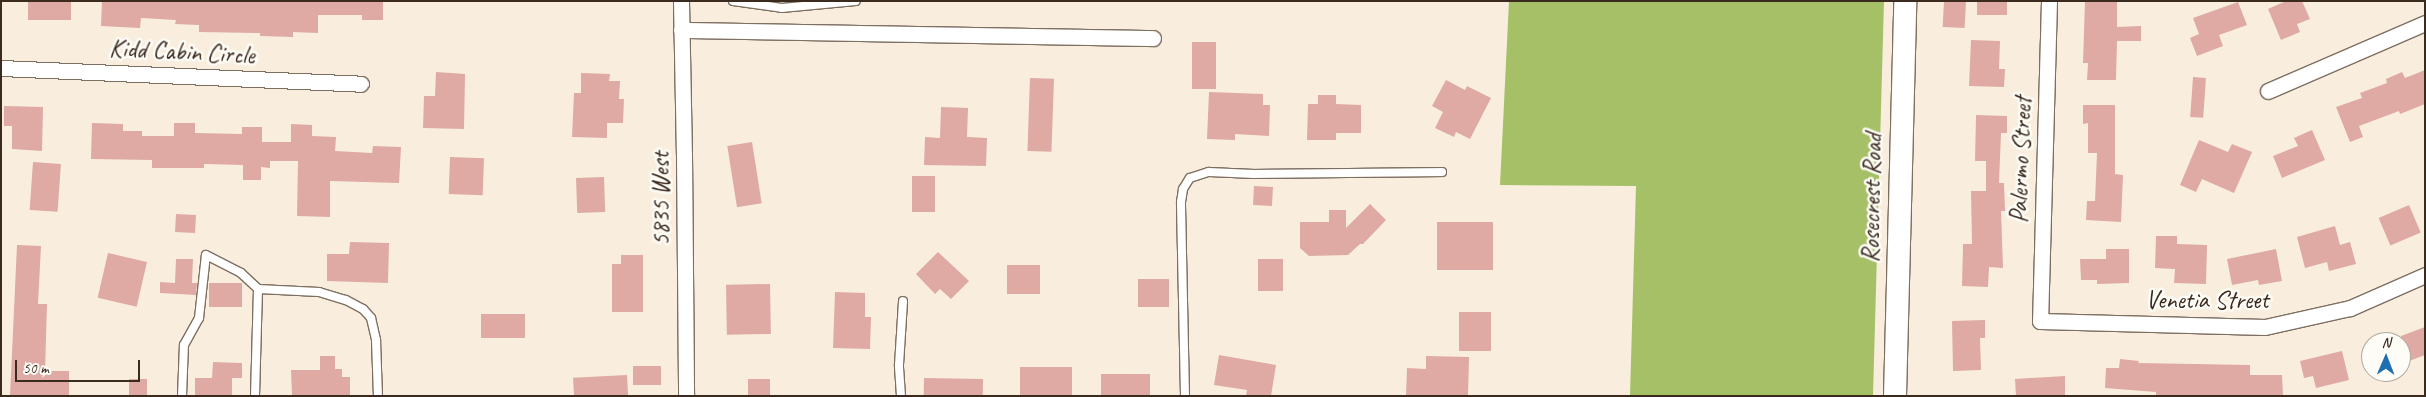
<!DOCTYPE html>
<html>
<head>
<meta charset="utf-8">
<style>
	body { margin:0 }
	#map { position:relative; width:2426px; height:397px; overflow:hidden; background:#f9eede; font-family:Caveat,sans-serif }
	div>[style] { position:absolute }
	.green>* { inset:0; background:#a5c067 }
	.building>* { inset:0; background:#dfa9a4; transform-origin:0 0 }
	.roads { filter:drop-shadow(1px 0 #7e6f61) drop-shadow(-1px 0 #7e6f61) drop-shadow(0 1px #7e6f61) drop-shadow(0 -1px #7e6f61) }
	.service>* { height:8px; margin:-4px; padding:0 4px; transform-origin:4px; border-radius:4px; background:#fff }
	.minor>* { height:15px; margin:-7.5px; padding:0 7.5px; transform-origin:7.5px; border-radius:7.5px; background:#fff }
	.secondary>* { height:22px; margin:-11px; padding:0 11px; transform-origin:11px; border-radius:11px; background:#fff }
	span { translate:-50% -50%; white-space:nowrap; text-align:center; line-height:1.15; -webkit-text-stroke:5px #fdfcf7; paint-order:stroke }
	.street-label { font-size:25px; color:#3b2a1e }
	.frame { position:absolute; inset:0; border:2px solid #3b2a1e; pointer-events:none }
	.north { position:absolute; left:2361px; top:332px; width:50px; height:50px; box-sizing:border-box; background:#fdfcf7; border:1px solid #afa8a0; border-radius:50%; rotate:1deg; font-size:14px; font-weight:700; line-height:20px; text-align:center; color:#3b2a1e }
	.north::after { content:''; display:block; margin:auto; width:18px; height:22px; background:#1f6fb2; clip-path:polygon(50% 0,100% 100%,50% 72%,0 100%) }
	.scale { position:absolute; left:15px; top:360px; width:125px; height:22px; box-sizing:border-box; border:2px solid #3b2a1e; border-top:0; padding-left:6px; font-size:15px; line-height:18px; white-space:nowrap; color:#3b2a1e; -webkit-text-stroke:4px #fdfcf7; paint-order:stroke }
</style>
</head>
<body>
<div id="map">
	<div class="green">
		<i style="clip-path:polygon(1509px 1px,1884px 1px,1873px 396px,1630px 396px,1636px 186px,1500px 185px)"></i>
	</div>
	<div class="building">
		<i style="left:28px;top:1px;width:43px;height:19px"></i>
		<i style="clip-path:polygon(102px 1px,383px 1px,383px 20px,362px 20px,362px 15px,318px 15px,318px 33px,293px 32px,293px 37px,260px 36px,260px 33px,199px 32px,199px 25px,175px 24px,176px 20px,141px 18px,140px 28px,101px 26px)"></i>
		<i style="left:1944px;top:1px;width:22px;height:26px;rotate:3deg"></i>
		<i style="left:1977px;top:1px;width:30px;height:14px"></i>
		<i style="clip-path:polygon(2085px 1px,2117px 1px,2117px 27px,2141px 26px,2141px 41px,2117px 41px,2116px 80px,2087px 80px,2088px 63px,2083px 63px)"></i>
		<i style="clip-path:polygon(2286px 1px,2302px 1px,2310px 19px,2297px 24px,2300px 32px,2281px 40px,2268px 9px)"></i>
		<i style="clip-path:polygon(2238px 2px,2247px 25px,2219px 35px,2223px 46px,2197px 56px,2190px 38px,2199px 34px,2193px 18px)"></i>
		<i style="clip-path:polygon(1971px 40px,2000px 41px,1999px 69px,2005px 69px,2004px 87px,1969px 86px)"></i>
		<i style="left:1192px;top:42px;width:24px;height:47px"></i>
		<i style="clip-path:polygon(2425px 70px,2425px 104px,2400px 114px,2399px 111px,2359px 126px,2363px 137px,2350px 142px,2336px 107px,2362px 98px,2360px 93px,2387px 83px,2386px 79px,2402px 72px,2405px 78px)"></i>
		<i style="clip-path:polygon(436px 72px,465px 74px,464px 129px,423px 128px,424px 96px,435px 96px)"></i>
		<i style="clip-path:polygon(581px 73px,610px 74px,609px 81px,620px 81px,619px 99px,624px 99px,623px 123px,607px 123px,607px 138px,572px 137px,574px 93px,581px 93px)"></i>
		<i style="left:2193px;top:77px;width:13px;height:40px;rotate:4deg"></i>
		<i style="left:1030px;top:78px;width:24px;height:73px;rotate:2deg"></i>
		<i style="clip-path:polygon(1446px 80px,1465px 90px,1467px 86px,1491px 98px,1470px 139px,1456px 132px,1454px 137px,1435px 128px,1443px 112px,1432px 106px)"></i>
		<i style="clip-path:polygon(1209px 92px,1263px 94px,1263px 105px,1270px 105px,1269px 136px,1235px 134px,1235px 140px,1207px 139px)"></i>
		<i style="clip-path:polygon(1318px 95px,1336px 95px,1336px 104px,1361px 105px,1361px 133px,1336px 133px,1336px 140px,1307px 140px,1308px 104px,1318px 104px)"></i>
		<i style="clip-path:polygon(2083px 105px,2115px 105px,2115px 174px,2123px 175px,2121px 222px,2086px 220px,2087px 201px,2095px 201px,2097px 153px,2088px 153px,2088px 123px,2083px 124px)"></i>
		<i style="clip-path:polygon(4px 106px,43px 107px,42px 151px,12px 149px,12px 126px,4px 126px)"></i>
		<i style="clip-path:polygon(941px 107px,968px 108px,967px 137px,987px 138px,986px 166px,924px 165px,925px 137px,940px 138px)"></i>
		<i style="clip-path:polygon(1976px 115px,2007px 116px,2007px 133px,2001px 133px,1999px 183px,2004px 183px,2005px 211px,2001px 211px,2003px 268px,1989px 267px,1988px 287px,1962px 286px,1963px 244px,1972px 244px,1971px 191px,1986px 191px,1986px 161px,1975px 161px)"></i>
		<i style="clip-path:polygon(92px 123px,123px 124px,123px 131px,142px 131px,142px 136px,174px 136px,174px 123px,195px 123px,195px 133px,242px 134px,242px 127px,262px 127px,262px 142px,291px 142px,291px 124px,312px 125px,312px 136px,336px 137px,335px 151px,372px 153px,373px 146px,401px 147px,399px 183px,330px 181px,330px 217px,297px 216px,298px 161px,270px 161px,270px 168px,261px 167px,261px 180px,243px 180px,243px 165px,204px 164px,204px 168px,152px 168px,152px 160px,91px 159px)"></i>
		<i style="clip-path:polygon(2312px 130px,2325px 160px,2282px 178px,2273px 156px,2298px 146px,2294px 138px)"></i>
		<i style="clip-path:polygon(2199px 140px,2228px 152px,2232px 144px,2252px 152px,2234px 193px,2202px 179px,2196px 192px,2180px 185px)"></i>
		<i style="left:752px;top:142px;width:62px;height:25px;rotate:81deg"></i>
		<i style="left:450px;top:157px;width:34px;height:37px;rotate:2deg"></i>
		<i style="left:33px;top:162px;width:28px;height:48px;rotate:4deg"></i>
		<i style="left:912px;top:176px;width:23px;height:36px"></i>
		<i style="left:604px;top:177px;width:35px;height:28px;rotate:88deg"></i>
		<i style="left:1254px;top:186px;width:19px;height:19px;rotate:3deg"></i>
		<i style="clip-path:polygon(1370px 204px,1386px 220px,1363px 244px,1360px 244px,1348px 255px,1309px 256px,1300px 248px,1300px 222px,1329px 222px,1329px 210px,1346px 210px,1346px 228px)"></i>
		<i style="left:2409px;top:205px;width:30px;height:33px;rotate:67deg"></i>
		<i style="left:176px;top:214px;width:20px;height:18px;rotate:3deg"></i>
		<i style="left:1437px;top:222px;width:56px;height:48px"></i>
		<i style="clip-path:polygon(2335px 226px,2340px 245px,2350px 242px,2356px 264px,2329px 271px,2327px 262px,2305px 268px,2297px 237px)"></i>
		<i style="clip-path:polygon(2156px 236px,2177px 236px,2177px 244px,2207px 245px,2206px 284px,2174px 283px,2175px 269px,2155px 268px)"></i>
		<i style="clip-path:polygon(350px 242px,389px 243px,388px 283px,327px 281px,327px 254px,349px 254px)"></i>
		<i style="clip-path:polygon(17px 245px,41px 246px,38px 304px,47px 304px,45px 371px,69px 371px,69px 396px,10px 396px)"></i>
		<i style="clip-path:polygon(2106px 249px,2129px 249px,2129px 283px,2097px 284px,2097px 280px,2081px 280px,2080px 259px,2106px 259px)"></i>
		<i style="clip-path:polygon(2276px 249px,2282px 281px,2259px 285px,2258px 280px,2232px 285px,2227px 259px)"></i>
		<i style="clip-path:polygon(938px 252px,969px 281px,951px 299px,940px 289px,935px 294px,916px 274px)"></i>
		<i style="left:108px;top:253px;width:40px;height:46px;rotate:13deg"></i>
		<i style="clip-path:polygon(621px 255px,643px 255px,643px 312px,612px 312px,612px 264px,621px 264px)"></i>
		<i style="clip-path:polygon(176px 259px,193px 259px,192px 283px,197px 283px,196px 295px,160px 293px,160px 282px,175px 283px)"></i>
		<i style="left:1258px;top:259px;width:25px;height:32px"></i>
		<i style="left:1007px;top:265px;width:33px;height:29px"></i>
		<i style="left:1169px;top:279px;width:28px;height:31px;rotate:90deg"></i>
		<i style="left:209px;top:283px;width:33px;height:24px"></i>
		<i style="left:770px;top:284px;width:50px;height:44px;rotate:89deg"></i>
		<i style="clip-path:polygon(835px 292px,865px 293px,865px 317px,871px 317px,870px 349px,833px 348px)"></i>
		<i style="left:1459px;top:312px;width:32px;height:39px"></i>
		<i style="left:481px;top:314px;width:44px;height:24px"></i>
		<i style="clip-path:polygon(1985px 320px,1985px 338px,1980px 338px,1981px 370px,1953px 371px,1952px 321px)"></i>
		<i style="clip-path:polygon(2425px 327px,2425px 355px,2401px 364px,2401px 336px)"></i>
		<i style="clip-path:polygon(2342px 351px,2349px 380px,2316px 388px,2313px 376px,2304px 378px,2300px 361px)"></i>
		<i style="clip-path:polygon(1219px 355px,1276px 365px,1271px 396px,1246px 396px,1247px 390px,1214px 385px)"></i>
		<i style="clip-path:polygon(320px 356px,335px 356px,335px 369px,342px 369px,342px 377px,350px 377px,350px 396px,292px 396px,291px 370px,320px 370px)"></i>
		<i style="clip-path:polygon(1426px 356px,1469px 357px,1468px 396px,1406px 396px,1407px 368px,1426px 369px)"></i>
		<i style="clip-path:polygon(2120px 359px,2139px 361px,2138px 363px,2250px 365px,2250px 375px,2282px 375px,2283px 396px,2156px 396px,2156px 392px,2105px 388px,2106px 368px,2119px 368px)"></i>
		<i style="clip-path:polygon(213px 362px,242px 363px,242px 378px,232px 378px,232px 396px,195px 396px,195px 378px,212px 378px)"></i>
		<i style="left:633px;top:366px;width:28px;height:19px"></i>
		<i style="left:1020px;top:367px;width:52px;height:29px"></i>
		<i style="left:1101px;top:374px;width:49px;height:22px"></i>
		<i style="left:627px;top:375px;width:21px;height:54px;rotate:87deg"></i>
		<i style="clip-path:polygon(2065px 376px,2065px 396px,2016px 396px,2015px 379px)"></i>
		<i style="left:924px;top:378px;width:59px;height:18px;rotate:1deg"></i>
		<i style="left:129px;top:379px;width:18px;height:17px"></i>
		<i style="left:748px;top:379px;width:22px;height:17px"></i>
	</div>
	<div class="roads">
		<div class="service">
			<i style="left:733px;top:1px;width:49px;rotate:8.1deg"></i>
			<i style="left:782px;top:8px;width:74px;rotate:-5.4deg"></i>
			<i style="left:258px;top:289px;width:61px;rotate:2.8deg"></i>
			<i style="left:319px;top:292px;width:28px;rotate:17deg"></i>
			<i style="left:346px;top:300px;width:19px;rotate:28deg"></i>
			<i style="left:363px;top:309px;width:12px;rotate:48deg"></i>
			<i style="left:371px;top:318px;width:23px;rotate:77deg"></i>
			<i style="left:376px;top:340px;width:56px;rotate:88deg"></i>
			<i style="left:182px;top:396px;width:51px;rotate:-87.8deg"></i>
			<i style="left:184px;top:345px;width:31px;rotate:-61deg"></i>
			<i style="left:199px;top:318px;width:63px;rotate:-83.7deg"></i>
			<i style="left:206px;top:255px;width:39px;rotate:27deg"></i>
			<i style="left:241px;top:273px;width:23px;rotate:43deg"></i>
			<i style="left:258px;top:289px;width:107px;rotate:91.6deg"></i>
			<i style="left:901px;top:396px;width:31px;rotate:-94deg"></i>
			<i style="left:899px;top:365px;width:64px;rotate:-86.4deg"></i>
			<i style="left:1185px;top:396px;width:194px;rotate:-91.2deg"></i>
			<i style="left:1181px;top:202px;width:13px;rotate:-81deg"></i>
			<i style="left:1183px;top:189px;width:13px;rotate:-58deg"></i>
			<i style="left:1190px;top:178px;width:20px;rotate:-18deg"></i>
			<i style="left:1209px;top:172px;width:45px;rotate:2.5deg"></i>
			<i style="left:1254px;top:174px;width:188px;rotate:-0.6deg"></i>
		</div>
		<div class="minor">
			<i style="left:681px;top:1px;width:154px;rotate:88.9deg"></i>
			<i style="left:684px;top:155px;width:241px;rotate:89.5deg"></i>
			<i style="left:2049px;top:1px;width:320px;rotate:91.6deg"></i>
			<i style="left:2040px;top:321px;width:225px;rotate:1.5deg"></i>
			<i style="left:2265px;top:327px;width:87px;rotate:-12.6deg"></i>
			<i style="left:2350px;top:308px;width:82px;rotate:-23.7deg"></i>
			<i style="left:681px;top:30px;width:472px;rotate:1deg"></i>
			<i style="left:1px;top:68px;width:360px;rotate:2.5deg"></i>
			<i style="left:2268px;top:91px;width:171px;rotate:-23.4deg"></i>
		</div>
		<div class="secondary">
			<i style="left:1895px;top:396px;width:395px;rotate:-88.5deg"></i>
		</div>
	</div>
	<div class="street-label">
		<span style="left:182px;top:52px;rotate:3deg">Kidd Cabin Circle</span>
		<span style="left:2021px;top:160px;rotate:-88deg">Palermo Street</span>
		<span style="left:1872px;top:198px;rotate:-89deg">Rosecrest Road</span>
		<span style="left:661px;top:199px;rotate:-90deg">5835 West</span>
		<span style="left:2207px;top:300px">Venetia Street</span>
	</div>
	<div class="frame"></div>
	<div class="north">N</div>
	<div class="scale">50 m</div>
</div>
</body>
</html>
